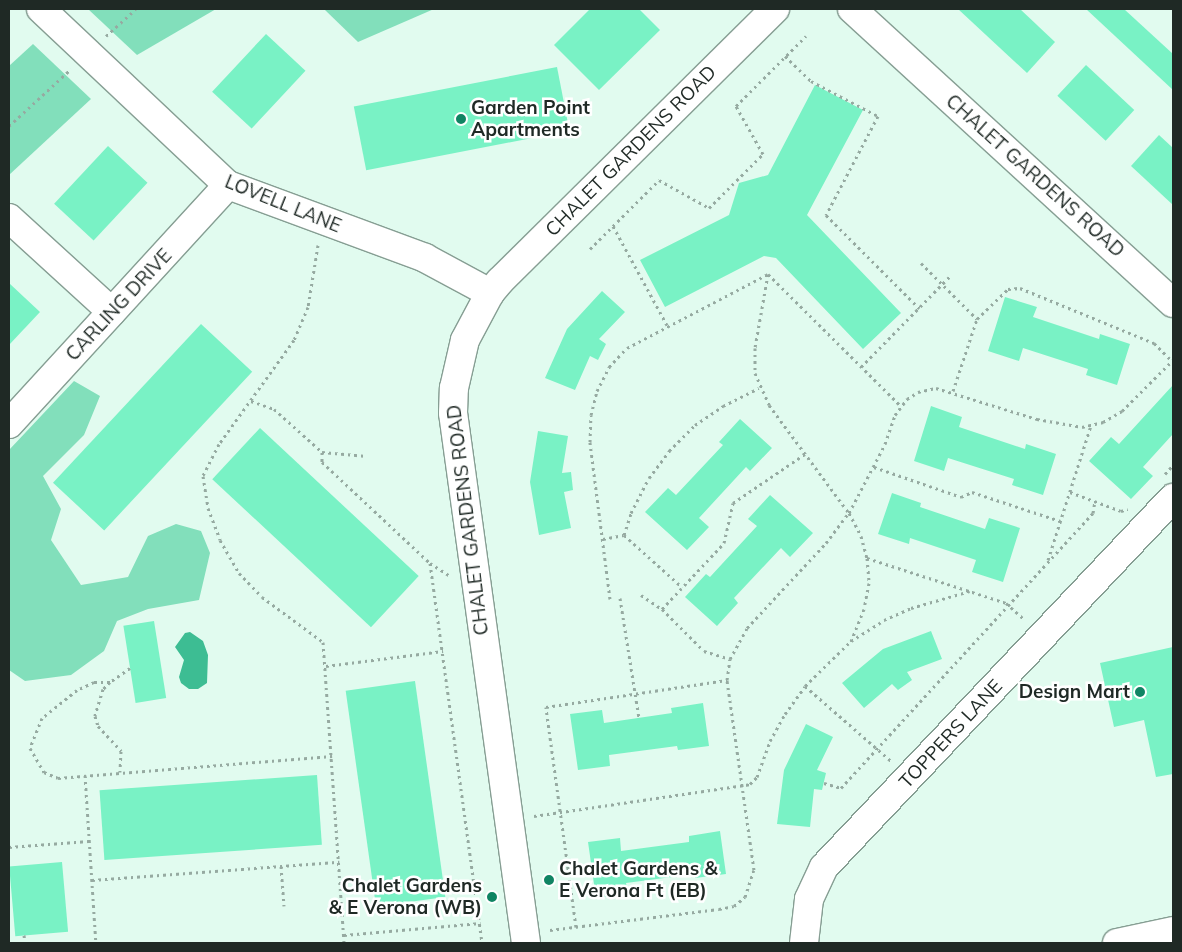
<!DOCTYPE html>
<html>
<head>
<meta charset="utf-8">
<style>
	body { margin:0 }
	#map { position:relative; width:1182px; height:952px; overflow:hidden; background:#e1fbef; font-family:Mulish,sans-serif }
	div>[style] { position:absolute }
	.green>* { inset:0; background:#82dfbb }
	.water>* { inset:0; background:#3dbd93 }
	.building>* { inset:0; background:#79f2c5; transform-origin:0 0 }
	.path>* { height:3px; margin-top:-1.5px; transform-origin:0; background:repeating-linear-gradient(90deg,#96aaa1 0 2.5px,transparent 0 6.5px) }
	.roads { filter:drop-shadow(1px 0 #869e93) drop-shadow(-1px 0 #869e93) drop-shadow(0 1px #869e93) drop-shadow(0 -1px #869e93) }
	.minor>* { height:28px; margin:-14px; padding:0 14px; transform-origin:14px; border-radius:14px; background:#fff }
	.dots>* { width:14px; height:14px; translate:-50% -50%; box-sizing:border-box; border:2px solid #fff; border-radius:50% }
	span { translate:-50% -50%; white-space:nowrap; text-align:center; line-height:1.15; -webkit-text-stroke:5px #fff; paint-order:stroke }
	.poi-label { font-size:19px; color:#1f2925; font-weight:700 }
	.left { translate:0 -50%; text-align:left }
	.right { translate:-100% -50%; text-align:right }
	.street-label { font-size:19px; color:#1f2925 }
	.frame { position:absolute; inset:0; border:10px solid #1f2925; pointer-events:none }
</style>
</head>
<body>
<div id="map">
	<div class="green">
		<i style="clip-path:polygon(88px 9px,216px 9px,137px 55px)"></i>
		<i style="clip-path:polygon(324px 9px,434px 9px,358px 42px)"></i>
		<i style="clip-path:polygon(33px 44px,91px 99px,9px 175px,9px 66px)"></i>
		<i style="clip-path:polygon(74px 381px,100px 396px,84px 435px,43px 476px,61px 509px,51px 540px,81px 585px,128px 577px,148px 536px,176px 524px,201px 531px,210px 553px,199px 600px,148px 609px,117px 621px,104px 651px,71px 675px,25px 681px,9px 670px,9px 450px)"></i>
	</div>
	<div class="water">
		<i style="clip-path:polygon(190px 632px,203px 641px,208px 655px,207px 683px,198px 689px,189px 689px,181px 683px,179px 677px,184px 660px,175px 647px,185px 633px)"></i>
	</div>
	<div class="building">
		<i style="clip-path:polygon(590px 9px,639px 9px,660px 30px,599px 90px,554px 45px)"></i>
		<i style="clip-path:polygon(958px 9px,1020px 9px,1055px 42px,1027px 73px)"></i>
		<i style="clip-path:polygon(1086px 9px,1124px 9px,1173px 54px,1173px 90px)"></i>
		<i style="left:266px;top:34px;width:54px;height:79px;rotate:43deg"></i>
		<i style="left:1086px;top:65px;width:66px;height:42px;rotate:43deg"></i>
		<i style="left:557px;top:67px;width:65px;height:207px;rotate:79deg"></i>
		<i style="clip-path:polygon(815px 85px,863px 110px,807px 215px,901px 313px,863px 349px,776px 258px,764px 256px,665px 307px,640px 260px,729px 215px,739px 183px,768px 175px)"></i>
		<i style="clip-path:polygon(1159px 135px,1173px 148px,1173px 205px,1131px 166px)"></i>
		<i style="left:108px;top:146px;width:54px;height:79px;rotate:43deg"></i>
		<i style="clip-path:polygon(9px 283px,40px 312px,9px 345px)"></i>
		<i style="clip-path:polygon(602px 291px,625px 312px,599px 339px,606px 344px,598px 360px,590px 356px,575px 390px,545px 378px,567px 329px)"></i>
		<i style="clip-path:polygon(1005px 297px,1037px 307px,1033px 317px,1099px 339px,1100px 334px,1130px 344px,1117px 385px,1086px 375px,1088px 369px,1023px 348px,1019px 361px,988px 351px)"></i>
		<i style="left:201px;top:324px;width:70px;height:217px;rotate:43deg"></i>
		<i style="clip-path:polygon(1173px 385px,1173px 434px,1143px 467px,1153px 476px,1131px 499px,1089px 461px,1111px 437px,1119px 444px)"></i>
		<i style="clip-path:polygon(931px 406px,962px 417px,959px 427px,1025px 449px,1026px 444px,1056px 454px,1043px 495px,1012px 485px,1014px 479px,948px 458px,944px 471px,914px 461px)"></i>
		<i style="clip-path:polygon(740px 419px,772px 448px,750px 471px,746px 467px,699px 518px,709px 527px,687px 550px,645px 512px,668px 488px,676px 495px,723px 445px,719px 442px)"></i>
		<i style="left:260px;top:428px;width:217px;height:70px;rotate:43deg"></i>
		<i style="clip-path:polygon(538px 431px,568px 436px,562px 473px,571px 472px,573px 490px,564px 492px,571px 528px,539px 535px,530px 482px)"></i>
		<i style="clip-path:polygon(892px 493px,921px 503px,920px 507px,985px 529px,989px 518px,1020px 528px,1003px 582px,972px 572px,976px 560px,910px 538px,909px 544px,878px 534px)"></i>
		<i style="clip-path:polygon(770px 495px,813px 533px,790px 557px,781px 548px,734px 598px,738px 603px,717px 626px,685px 597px,706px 574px,710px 577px,757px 526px,748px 519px)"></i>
		<i style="left:154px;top:621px;width:78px;height:31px;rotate:81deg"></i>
		<i style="clip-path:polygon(931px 631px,942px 659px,907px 672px,912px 680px,898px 690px,892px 684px,864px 708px,842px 683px,883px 649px)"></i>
		<i style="clip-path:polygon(1173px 647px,1173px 774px,1156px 777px,1144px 720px,1114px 727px,1100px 663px)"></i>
		<i style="left:415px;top:681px;width:218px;height:70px;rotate:82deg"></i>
		<i style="clip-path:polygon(703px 703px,709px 746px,678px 750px,677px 746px,609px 755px,610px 766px,578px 770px,570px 714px,602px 710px,604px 723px,672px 713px,671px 708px)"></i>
		<i style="clip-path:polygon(806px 724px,833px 737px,817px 770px,826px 773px,822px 790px,814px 789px,810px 827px,777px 824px,784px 770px)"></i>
		<i style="left:317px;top:775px;width:70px;height:218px;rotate:86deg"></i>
		<i style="clip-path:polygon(720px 831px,726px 874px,695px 878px,695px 874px,626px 883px,628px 894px,596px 898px,588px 842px,620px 838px,621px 851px,689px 842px,689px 836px)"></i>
		<i style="left:62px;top:862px;width:70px;height:53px;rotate:85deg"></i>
	</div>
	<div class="path">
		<i style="left:106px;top:36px;width:40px;rotate:-42deg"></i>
		<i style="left:785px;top:56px;width:36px;rotate:44deg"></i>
		<i style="left:811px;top:81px;width:76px;rotate:27.6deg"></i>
		<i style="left:878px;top:116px;width:112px;rotate:117.7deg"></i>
		<i style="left:826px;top:215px;width:132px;rotate:45deg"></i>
		<i style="left:9px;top:126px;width:84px;rotate:-42.6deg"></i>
		<i style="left:613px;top:226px;width:113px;rotate:61.4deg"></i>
		<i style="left:318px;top:245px;width:63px;rotate:99.2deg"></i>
		<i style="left:308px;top:307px;width:36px;rotate:113deg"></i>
		<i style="left:294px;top:340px;width:128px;rotate:125.8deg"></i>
		<i style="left:219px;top:444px;width:36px;rotate:117deg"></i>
		<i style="left:203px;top:476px;width:32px;rotate:81deg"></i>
		<i style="left:208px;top:508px;width:34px;rotate:69deg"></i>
		<i style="left:220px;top:540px;width:38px;rotate:60deg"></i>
		<i style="left:239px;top:573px;width:33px;rotate:46deg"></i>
		<i style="left:262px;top:597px;width:76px;rotate:36.4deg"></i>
		<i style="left:323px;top:642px;width:302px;rotate:86deg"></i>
		<i style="left:590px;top:249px;width:98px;rotate:-45deg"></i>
		<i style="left:659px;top:180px;width:57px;rotate:29.2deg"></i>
		<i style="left:709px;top:208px;width:76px;rotate:-45deg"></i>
		<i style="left:763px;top:154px;width:55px;rotate:-119.4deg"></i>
		<i style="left:736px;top:106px;width:99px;rotate:-45deg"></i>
		<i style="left:921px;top:263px;width:79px;rotate:45deg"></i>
		<i style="left:768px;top:274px;width:75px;rotate:100deg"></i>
		<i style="left:755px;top:348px;width:25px;rotate:90deg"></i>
		<i style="left:755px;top:373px;width:35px;rotate:66deg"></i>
		<i style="left:769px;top:405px;width:134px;rotate:53.5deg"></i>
		<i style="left:849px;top:513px;width:26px;rotate:62deg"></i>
		<i style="left:861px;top:536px;width:23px;rotate:75deg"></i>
		<i style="left:867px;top:558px;width:25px;rotate:85deg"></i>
		<i style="left:869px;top:583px;width:26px;rotate:101deg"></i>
		<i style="left:864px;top:609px;width:35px;rotate:112deg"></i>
		<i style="left:861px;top:367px;width:129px;rotate:-45.6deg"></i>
		<i style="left:953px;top:391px;width:76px;rotate:-71.6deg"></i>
		<i style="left:977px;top:319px;width:43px;rotate:-44.1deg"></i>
		<i style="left:1008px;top:289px;width:12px;rotate:-5deg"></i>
		<i style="left:1020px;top:288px;width:145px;rotate:22.3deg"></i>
		<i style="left:1154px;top:343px;width:25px;rotate:45deg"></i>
		<i style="left:251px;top:401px;width:24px;rotate:19deg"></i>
		<i style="left:274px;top:409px;width:64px;rotate:41.9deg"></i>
		<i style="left:322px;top:452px;width:10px;rotate:90deg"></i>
		<i style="left:322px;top:462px;width:148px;rotate:43.1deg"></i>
		<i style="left:430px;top:563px;width:24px;rotate:33deg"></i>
		<i style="left:322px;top:452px;width:45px;rotate:5.1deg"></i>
		<i style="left:874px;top:467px;width:92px;rotate:19deg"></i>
		<i style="left:961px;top:497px;width:12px;rotate:-24deg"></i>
		<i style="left:972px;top:492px;width:93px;rotate:18.2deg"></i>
		<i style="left:1165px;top:474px;width:12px;rotate:-48deg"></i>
		<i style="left:1070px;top:492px;width:54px;rotate:20.4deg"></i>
		<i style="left:1121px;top:511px;width:7px;rotate:-16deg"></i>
		<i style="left:624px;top:535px;width:78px;rotate:41.9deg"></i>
		<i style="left:603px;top:539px;width:21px;rotate:-11deg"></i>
		<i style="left:624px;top:535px;width:23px;rotate:-72deg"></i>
		<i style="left:631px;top:513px;width:39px;rotate:-63deg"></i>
		<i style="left:649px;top:478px;width:34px;rotate:-53deg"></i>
		<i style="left:669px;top:451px;width:37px;rotate:-45deg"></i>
		<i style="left:695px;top:425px;width:34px;rotate:-34deg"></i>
		<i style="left:723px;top:406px;width:40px;rotate:-26.6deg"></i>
		<i style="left:867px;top:558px;width:146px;rotate:17.9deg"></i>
		<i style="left:1006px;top:603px;width:25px;rotate:42deg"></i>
		<i style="left:1048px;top:560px;width:142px;rotate:-72.3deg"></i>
		<i style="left:430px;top:563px;width:384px;rotate:82.2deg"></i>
		<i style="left:641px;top:595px;width:25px;rotate:34deg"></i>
		<i style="left:662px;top:609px;width:59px;rotate:45deg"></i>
		<i style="left:704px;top:651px;width:27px;rotate:17deg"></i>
		<i style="left:620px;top:598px;width:121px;rotate:81deg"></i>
		<i style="left:610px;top:599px;width:158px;rotate:-97.3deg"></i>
		<i style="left:590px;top:442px;width:27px;rotate:-88deg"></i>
		<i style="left:591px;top:415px;width:25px;rotate:-76deg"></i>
		<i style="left:597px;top:391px;width:27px;rotate:-63deg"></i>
		<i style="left:609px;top:367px;width:26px;rotate:-47deg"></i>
		<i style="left:627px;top:348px;width:159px;rotate:-27.7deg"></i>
		<i style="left:768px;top:274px;width:186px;rotate:44.8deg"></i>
		<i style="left:662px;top:609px;width:91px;rotate:-46.8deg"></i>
		<i style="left:724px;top:543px;width:41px;rotate:-77.3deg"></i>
		<i style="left:733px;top:503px;width:87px;rotate:-34.2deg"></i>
		<i style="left:326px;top:666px;width:118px;rotate:-7.3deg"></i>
		<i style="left:130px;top:668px;width:24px;rotate:145deg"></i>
		<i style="left:110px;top:682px;width:16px;rotate:180deg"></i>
		<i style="left:94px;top:682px;width:19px;rotate:155deg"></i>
		<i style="left:77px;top:690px;width:45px;rotate:141.3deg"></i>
		<i style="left:42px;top:718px;width:32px;rotate:112deg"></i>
		<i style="left:30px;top:748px;width:28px;rotate:60deg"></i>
		<i style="left:44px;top:772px;width:15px;rotate:23deg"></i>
		<i style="left:58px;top:778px;width:275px;rotate:-4.6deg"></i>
		<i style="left:110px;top:682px;width:10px;rotate:135deg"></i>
		<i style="left:103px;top:689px;width:28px;rotate:107deg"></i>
		<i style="left:95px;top:716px;width:10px;rotate:73deg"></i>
		<i style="left:98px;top:726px;width:34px;rotate:47deg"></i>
		<i style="left:121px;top:751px;width:21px;rotate:93deg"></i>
		<i style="left:805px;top:686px;width:114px;rotate:41.1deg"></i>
		<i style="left:85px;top:775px;width:168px;rotate:86.3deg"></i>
		<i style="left:824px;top:783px;width:18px;rotate:16deg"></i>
		<i style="left:841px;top:788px;width:373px;rotate:-47.5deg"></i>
		<i style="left:1093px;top:513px;width:12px;rotate:-81deg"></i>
		<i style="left:534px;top:816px;width:218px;rotate:-8.4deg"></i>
		<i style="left:750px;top:784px;width:10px;rotate:-45deg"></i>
		<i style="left:757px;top:777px;width:38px;rotate:-70deg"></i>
		<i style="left:770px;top:741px;width:31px;rotate:-61deg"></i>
		<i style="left:785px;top:714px;width:34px;rotate:-54deg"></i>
		<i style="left:805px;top:686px;width:64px;rotate:-44.4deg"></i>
		<i style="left:851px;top:641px;width:39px;rotate:-32deg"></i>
		<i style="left:884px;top:620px;width:30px;rotate:-24deg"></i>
		<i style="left:911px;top:608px;width:61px;rotate:-16.1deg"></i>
		<i style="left:9px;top:847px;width:80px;rotate:-4.3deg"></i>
		<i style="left:281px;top:866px;width:40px;rotate:85.7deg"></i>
		<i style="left:92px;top:880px;width:248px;rotate:-4.2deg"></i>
		<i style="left:576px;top:927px;width:222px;rotate:-97.8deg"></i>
		<i style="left:546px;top:707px;width:183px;rotate:-8.5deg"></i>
		<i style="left:550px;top:930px;width:170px;rotate:-7.1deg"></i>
		<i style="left:719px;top:909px;width:15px;rotate:-11deg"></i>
		<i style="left:734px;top:906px;width:14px;rotate:-39deg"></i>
		<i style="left:745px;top:897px;width:28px;rotate:-72deg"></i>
		<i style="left:754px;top:870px;width:192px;rotate:-98.1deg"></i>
		<i style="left:727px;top:680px;width:21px;rotate:-82deg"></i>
		<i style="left:730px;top:659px;width:35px;rotate:-61deg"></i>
		<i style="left:747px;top:628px;width:116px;rotate:-47.1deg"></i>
		<i style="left:826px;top:543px;width:38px;rotate:-53deg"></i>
		<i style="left:849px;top:513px;width:78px;rotate:-62.4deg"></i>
		<i style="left:885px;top:444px;width:31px;rotate:-71deg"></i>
		<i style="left:895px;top:415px;width:20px;rotate:-53deg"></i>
		<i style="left:907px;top:399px;width:13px;rotate:-32deg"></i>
		<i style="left:918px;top:392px;width:18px;rotate:-13deg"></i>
		<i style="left:936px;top:388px;width:106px;rotate:17.1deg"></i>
		<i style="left:1037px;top:419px;width:46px;rotate:10.1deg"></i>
		<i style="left:1082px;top:427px;width:22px;rotate:-13deg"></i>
		<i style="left:1103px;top:422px;width:22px;rotate:-30deg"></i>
		<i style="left:1122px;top:411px;width:72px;rotate:-45deg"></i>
		<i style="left:24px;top:935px;width:8px;rotate:83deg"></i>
		<i style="left:344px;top:935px;width:137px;rotate:-5deg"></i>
	</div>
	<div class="roads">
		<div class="minor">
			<i style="left:41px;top:9px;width:257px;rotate:43.3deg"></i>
			<i style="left:228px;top:185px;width:210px;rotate:20.3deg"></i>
			<i style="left:425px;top:258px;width:74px;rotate:28.3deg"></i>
			<i style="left:852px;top:9px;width:435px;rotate:42.5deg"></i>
			<i style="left:9px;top:218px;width:139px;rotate:42.4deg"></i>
			<i style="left:9px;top:424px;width:324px;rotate:-47.5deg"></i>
			<i style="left:526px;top:943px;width:535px;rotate:-97.84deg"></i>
			<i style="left:453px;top:413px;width:25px;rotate:-88deg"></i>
			<i style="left:454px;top:388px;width:49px;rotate:-77.1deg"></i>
			<i style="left:465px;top:340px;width:53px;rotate:-62deg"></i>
			<i style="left:490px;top:293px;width:16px;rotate:-50deg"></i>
			<i style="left:500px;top:281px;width:387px;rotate:-44.7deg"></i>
			<i style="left:804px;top:943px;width:44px;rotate:-83.5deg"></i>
			<i style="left:809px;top:899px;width:35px;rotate:-65deg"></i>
			<i style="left:824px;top:867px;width:508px;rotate:-46.6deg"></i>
			<i style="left:1117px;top:943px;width:57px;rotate:-12.1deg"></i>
		</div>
	</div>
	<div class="dots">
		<i style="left:461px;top:119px;background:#108463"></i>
		<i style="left:1140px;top:692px;background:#108463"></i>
		<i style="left:549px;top:880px;background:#108463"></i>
		<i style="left:492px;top:897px;background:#108463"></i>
	</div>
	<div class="poi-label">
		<span class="left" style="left:471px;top:119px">Garden Point<br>Apartments</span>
		<span class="right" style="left:1130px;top:692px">Design Mart</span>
		<span class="left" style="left:559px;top:880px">Chalet Gardens &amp;<br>E Verona Ft (EB)</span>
		<span class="right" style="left:482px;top:897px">Chalet Gardens<br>&amp; E Verona (WB)</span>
	</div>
	<div class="street-label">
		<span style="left:631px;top:151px;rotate:-45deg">CHALET GARDENS ROAD</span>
		<span style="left:1035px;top:176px;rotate:42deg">CHALET GARDENS ROAD</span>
		<span style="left:283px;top:204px;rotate:22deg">LOVELL LANE</span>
		<span style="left:119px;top:305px;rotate:-47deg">CARLING DRIVE</span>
		<span style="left:468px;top:520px;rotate:-97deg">CHALET GARDENS ROAD</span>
		<span style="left:951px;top:734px;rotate:-47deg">TOPPERS LANE</span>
	</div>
	<div class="frame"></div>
</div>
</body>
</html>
